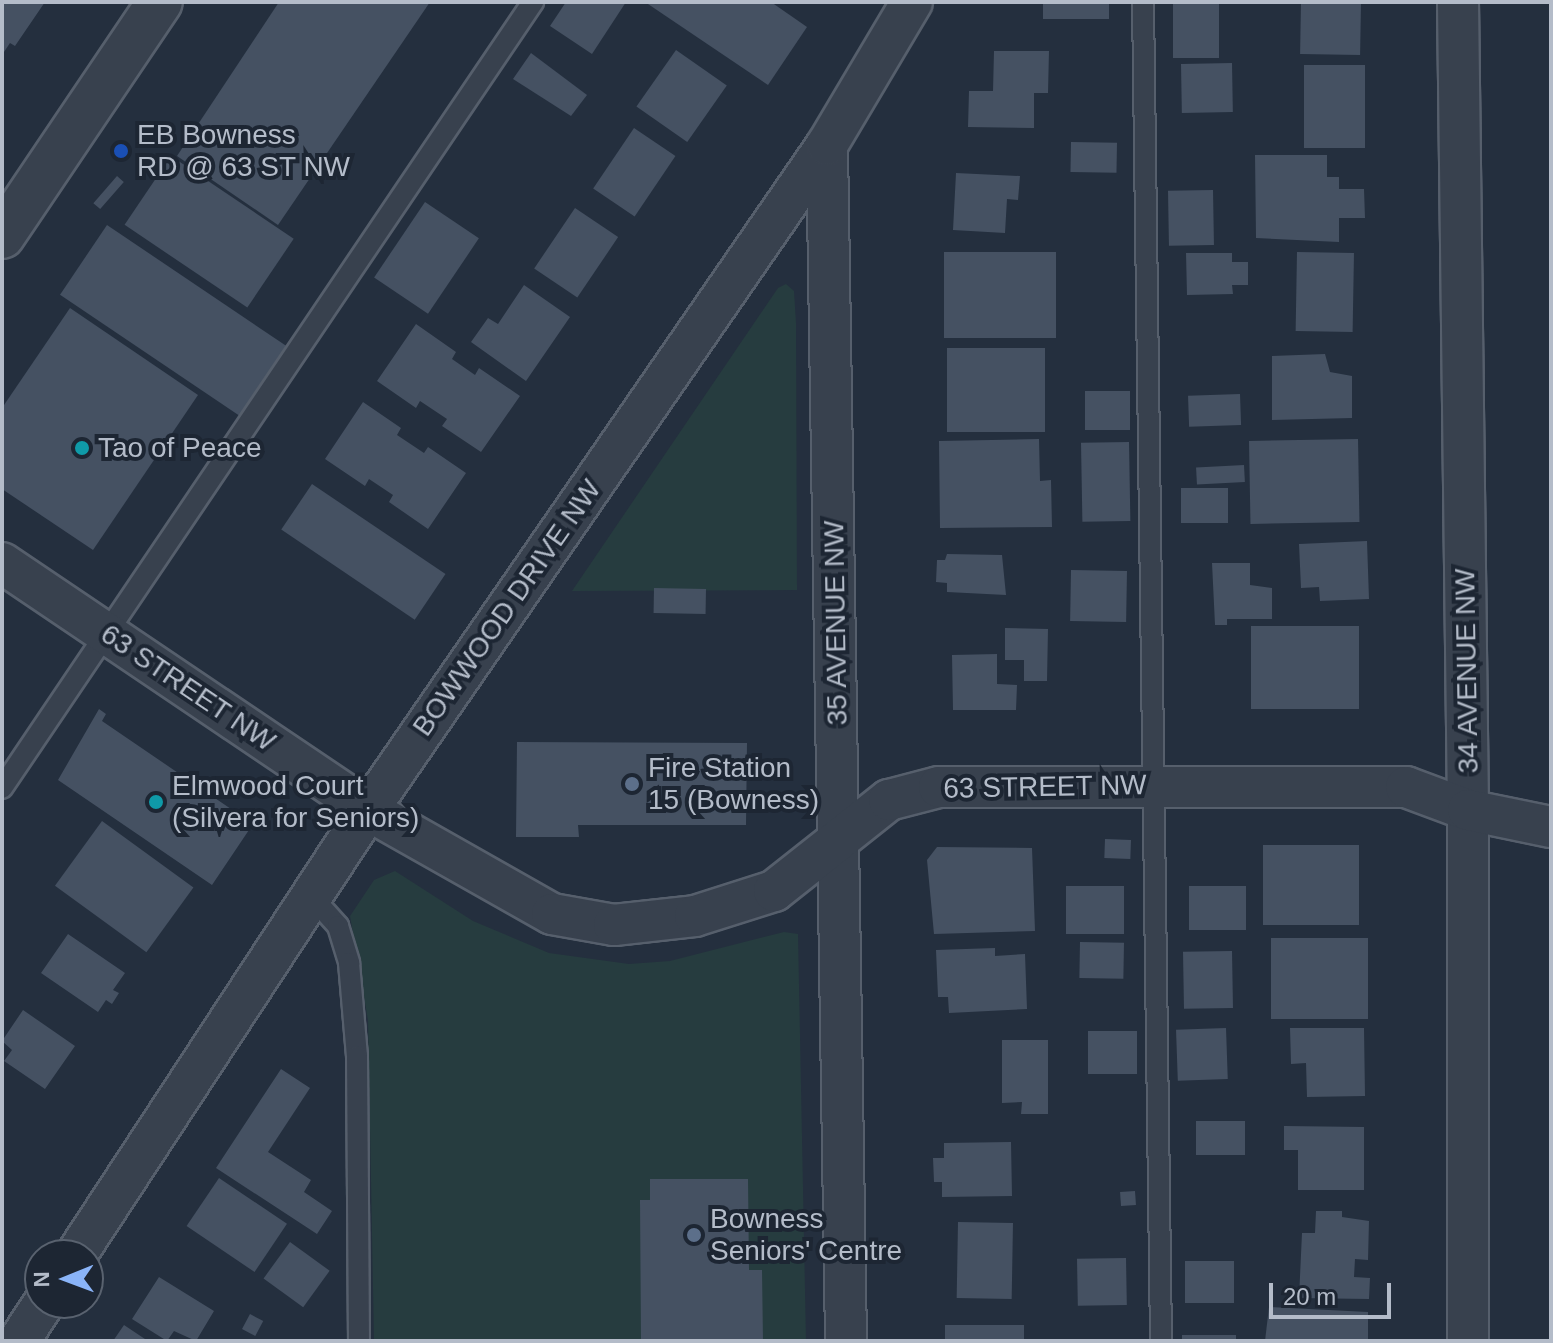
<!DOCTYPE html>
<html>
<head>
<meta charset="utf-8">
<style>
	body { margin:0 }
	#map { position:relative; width:1553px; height:1343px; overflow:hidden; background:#242f3e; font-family:Helvetica,sans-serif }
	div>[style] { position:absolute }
	.green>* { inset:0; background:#263c3f }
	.building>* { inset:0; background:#455162; transform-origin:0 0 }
	.roads { filter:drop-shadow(2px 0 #565f6c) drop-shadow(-2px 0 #565f6c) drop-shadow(0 2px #565f6c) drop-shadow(0 -2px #565f6c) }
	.service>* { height:20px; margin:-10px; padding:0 10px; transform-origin:10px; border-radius:10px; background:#38414e }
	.minor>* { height:40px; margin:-20px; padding:0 20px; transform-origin:20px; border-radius:20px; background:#38414e }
	.tertiary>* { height:44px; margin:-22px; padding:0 22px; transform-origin:22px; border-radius:22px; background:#38414e }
	.dots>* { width:22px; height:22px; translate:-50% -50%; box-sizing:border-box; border:4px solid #1d2633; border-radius:50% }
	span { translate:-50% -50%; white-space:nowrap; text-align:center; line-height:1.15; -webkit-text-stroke:8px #1d2633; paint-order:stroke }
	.poi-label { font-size:28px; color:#b4bcc9 }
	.left { translate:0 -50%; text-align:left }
	.street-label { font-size:28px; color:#b4bcc9 }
	.frame { position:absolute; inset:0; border:4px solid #b4bcc9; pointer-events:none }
	.north { position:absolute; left:24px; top:1239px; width:80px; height:80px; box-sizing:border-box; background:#1d2633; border:2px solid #59626f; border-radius:50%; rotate:269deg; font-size:22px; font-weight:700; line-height:32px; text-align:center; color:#b4bcc9 }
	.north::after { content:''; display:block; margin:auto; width:28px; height:36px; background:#8ab4f8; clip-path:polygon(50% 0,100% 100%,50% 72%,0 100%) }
	.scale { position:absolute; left:1269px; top:1283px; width:122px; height:36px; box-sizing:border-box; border:4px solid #b4bcc9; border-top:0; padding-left:10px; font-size:24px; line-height:28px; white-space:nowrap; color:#b4bcc9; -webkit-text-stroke:6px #1d2633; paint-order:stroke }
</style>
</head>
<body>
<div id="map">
	<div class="green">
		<i style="clip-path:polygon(786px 284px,794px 291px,796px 323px,797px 590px,572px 591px,778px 288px)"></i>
		<i style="clip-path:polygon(395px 871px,473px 921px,549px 953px,629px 964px,670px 961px,784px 932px,798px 934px,806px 1341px,374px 1341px,368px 1020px,350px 916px,374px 880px)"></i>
	</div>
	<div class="building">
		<i style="clip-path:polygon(2px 2px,45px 2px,15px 46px,10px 43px,2px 55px)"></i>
		<i style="clip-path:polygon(279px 2px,430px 2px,278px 225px,177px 156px)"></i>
		<i style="clip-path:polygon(566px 2px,626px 2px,592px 54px,550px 26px)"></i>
		<i style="clip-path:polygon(645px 2px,771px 2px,807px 27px,768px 85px)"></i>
		<i style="left:1043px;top:2px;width:66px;height:17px"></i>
		<i style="left:1173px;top:2px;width:46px;height:56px"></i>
		<i style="left:1301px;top:2px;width:60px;height:52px;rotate:1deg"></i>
		<i style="left:676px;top:50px;width:62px;height:69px;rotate:35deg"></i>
		<i style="clip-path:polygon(994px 51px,1049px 51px,1048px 93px,1034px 93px,1034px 128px,968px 127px,969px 91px,993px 91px)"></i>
		<i style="clip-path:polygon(531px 53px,587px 95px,571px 116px,513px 79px)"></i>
		<i style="left:1232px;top:63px;width:49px;height:51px;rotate:89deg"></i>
		<i style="left:1304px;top:65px;width:61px;height:83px"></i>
		<i style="left:634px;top:128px;width:50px;height:73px;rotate:34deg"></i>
		<i style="left:1071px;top:142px;width:46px;height:30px;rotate:1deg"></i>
		<i style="clip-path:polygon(1255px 155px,1327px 155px,1327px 177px,1339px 177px,1339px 189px,1364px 189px,1365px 218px,1339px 218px,1339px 242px,1256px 238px)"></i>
		<i style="left:171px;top:156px;width:148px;height:83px;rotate:34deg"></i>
		<i style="clip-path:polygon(956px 173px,1020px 176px,1018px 200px,1007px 199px,1005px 233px,953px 230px)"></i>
		<i style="left:117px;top:176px;width:9px;height:36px;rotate:41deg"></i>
		<i style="left:1213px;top:190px;width:55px;height:45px;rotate:89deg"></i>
		<i style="left:425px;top:202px;width:65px;height:91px;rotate:34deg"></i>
		<i style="left:575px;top:208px;width:52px;height:73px;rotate:34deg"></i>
		<i style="left:107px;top:225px;width:216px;height:84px;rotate:34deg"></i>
		<i style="left:1056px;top:252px;width:86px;height:112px;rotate:90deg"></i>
		<i style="left:1297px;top:252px;width:57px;height:79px;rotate:1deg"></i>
		<i style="clip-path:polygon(1186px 253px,1232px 253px,1232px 262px,1248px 262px,1248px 285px,1232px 285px,1233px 294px,1187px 295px)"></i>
		<i style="clip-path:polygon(524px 285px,570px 317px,526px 381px,471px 342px,488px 318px,498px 324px)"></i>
		<i style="clip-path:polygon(70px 308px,198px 395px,93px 550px,2px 489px,2px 408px)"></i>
		<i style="clip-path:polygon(416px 324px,456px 352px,452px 359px,475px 375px,479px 368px,520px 396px,481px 452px,442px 426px,447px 419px,420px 401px,416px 408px,377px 381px)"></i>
		<i style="left:947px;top:348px;width:98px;height:84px"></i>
		<i style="clip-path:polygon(1325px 354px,1330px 372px,1352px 376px,1352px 418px,1272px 420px,1272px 356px)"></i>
		<i style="left:1130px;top:391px;width:39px;height:45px;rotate:90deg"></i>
		<i style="left:1240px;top:394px;width:31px;height:52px;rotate:88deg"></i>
		<i style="clip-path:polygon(363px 402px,401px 428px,397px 435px,424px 453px,428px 447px,466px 473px,428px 529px,389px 502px,393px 495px,369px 479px,365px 486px,325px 459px)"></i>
		<i style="clip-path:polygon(1039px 439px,1040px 481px,1051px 480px,1052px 527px,940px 528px,939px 441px)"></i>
		<i style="left:1358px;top:439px;width:83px;height:109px;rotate:89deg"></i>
		<i style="left:1129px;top:442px;width:79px;height:48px;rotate:89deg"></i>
		<i style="left:1244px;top:465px;width:17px;height:48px;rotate:87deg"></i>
		<i style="left:312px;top:484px;width:161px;height:55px;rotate:34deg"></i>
		<i style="left:1181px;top:488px;width:47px;height:35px"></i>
		<i style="clip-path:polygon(1367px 541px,1369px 599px,1320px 601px,1319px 587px,1301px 588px,1299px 544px)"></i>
		<i style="clip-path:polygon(947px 554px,1002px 555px,1006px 595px,947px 592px,947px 583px,936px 582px,937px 560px,945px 560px)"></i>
		<i style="clip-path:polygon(1212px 563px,1250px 563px,1250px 585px,1272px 588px,1272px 619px,1227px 619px,1227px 625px,1215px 625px)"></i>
		<i style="left:1071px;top:570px;width:56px;height:51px;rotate:1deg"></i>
		<i style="left:654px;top:588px;width:52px;height:25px;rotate:1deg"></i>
		<i style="left:1359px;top:626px;width:83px;height:108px;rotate:90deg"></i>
		<i style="clip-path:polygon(1005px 628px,1048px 629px,1047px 681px,1024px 681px,1024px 660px,1005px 660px)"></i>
		<i style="clip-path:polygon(997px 654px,997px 684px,1017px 685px,1016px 710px,953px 710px,952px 655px)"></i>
		<i style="clip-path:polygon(99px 709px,106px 714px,102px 721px,253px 824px,212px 885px,58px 780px)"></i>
		<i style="clip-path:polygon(517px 742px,747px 743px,746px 825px,578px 825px,579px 837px,516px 837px)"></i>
		<i style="left:102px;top:821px;width:113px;height:80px;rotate:36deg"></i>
		<i style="left:1105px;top:839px;width:26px;height:19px;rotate:2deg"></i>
		<i style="left:1263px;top:845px;width:96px;height:80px"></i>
		<i style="clip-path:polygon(937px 847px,1032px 848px,1035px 931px,934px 934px,927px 860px)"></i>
		<i style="left:1066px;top:886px;width:58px;height:48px"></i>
		<i style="left:1189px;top:886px;width:57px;height:44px"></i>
		<i style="clip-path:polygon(68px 934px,125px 973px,113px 990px,119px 993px,112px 1004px,106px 1000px,98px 1012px,41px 973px)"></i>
		<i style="left:1271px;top:938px;width:97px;height:81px"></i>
		<i style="left:1080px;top:942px;width:44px;height:36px;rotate:1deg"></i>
		<i style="clip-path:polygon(995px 948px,995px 956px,1025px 954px,1027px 1009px,949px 1013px,948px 997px,938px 997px,936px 950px)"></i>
		<i style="left:1232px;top:951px;width:57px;height:49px;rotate:89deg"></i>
		<i style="clip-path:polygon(23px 1010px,75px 1046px,45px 1089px,4px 1061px,12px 1050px,2px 1041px)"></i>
		<i style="left:1226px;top:1028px;width:51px;height:50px;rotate:88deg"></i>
		<i style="clip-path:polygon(1290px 1028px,1364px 1028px,1365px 1096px,1307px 1097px,1306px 1063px,1291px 1064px)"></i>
		<i style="left:1088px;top:1031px;width:49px;height:43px"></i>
		<i style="clip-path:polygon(1002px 1040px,1048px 1040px,1048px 1114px,1021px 1114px,1022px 1102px,1002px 1103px)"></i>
		<i style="clip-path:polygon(281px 1069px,310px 1088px,268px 1152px,311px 1180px,304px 1192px,332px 1211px,317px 1234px,216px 1168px)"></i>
		<i style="left:1196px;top:1121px;width:49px;height:34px"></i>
		<i style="clip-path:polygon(1284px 1126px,1364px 1127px,1364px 1190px,1298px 1190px,1298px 1150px,1284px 1150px)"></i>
		<i style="clip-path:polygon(1011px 1142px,1012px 1196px,942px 1197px,942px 1182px,934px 1182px,933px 1158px,944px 1158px,944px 1143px)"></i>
		<i style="left:219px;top:1178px;width:82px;height:58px;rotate:34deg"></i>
		<i style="clip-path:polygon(650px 1179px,748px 1179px,749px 1270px,762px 1270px,763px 1341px,641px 1341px,640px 1200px,650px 1200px)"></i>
		<i style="left:1135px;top:1191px;width:14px;height:15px;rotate:86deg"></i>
		<i style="clip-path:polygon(1316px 1211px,1342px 1211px,1342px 1217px,1369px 1221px,1368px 1260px,1355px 1259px,1354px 1277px,1370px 1278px,1369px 1299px,1299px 1298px,1302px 1233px,1315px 1233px)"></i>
		<i style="left:958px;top:1222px;width:55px;height:76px;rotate:1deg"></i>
		<i style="left:290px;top:1242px;width:49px;height:45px;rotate:36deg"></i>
		<i style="left:1126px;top:1258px;width:47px;height:49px;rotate:89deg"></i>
		<i style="left:1185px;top:1261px;width:49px;height:42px"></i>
		<i style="clip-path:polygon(159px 1277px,214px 1311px,196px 1341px,174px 1331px,167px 1341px,132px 1319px)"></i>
		<i style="clip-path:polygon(1269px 1307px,1368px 1312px,1368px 1341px,1265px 1341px)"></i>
		<i style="left:250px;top:1314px;width:15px;height:17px;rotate:28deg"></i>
		<i style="clip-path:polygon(124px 1325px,148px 1341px,113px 1341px)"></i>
		<i style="left:945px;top:1325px;width:79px;height:16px"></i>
		<i style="left:1182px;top:1335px;width:54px;height:6px"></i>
	</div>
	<div class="roads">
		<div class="service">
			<i style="left:1143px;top:2px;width:1339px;rotate:89.23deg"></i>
			<i style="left:2px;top:788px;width:949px;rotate:-55.96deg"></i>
			<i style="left:312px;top:897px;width:39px;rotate:48deg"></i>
			<i style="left:338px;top:926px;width:39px;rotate:73deg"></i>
			<i style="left:349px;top:963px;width:93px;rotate:85.1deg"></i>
			<i style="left:357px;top:1056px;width:285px;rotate:89.6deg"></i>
		</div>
		<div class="minor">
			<i style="left:1458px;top:2px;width:808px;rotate:89.29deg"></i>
			<i style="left:1468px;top:810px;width:531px;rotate:90deg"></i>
			<i style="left:827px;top:145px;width:1196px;rotate:89.09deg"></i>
			<i style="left:2px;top:563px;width:442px;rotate:34deg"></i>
			<i style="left:368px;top:810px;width:211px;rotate:29.5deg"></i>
			<i style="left:552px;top:914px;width:63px;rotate:10.1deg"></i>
			<i style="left:614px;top:925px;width:81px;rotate:-6.3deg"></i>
			<i style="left:695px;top:916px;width:83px;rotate:-17.6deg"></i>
			<i style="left:774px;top:891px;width:147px;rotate:-38.4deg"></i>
			<i style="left:889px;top:800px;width:52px;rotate:-14.6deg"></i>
			<i style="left:939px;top:787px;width:467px"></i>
			<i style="left:1406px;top:787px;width:66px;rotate:20.4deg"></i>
			<i style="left:1468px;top:810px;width:85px;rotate:11.6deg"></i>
			<i style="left:76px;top:1255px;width:532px;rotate:-56.73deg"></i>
			<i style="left:368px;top:810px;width:808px;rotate:-55.39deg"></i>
			<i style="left:827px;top:145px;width:166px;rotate:-59.3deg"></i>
			<i style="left:19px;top:1341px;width:45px;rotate:-56.7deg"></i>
		</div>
		<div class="tertiary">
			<i style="left:2px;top:236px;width:282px;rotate:-56deg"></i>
		</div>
	</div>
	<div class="dots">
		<i style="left:121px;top:151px;background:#1a4fb4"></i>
		<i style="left:82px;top:448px;background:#0f9aa8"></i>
		<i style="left:632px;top:784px;background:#5c6f8a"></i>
		<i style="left:156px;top:802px;background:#0f9aa8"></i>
		<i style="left:694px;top:1235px;background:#5c6f8a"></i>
	</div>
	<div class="poi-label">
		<span class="left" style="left:137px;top:151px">EB Bowness<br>RD @ 63 ST NW</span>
		<span class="left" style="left:98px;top:448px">Tao of Peace</span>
		<span class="left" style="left:648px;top:784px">Fire Station<br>15 (Bowness)</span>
		<span class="left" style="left:172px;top:802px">Elmwood Court<br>(Silvera for Seniors)</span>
		<span class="left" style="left:710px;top:1235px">Bowness<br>Seniors' Centre</span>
	</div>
	<div class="street-label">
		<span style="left:507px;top:608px;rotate:-55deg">BOWWOOD DRIVE NW</span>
		<span style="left:836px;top:623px;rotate:-91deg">35 AVENUE NW</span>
		<span style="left:1467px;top:671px;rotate:-91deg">34 AVENUE NW</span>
		<span style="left:188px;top:688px;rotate:34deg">63 STREET NW</span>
		<span style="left:1045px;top:787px;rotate:-1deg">63 STREET NW</span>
	</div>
	<div class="frame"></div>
	<div class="north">N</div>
	<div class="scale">20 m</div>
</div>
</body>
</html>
